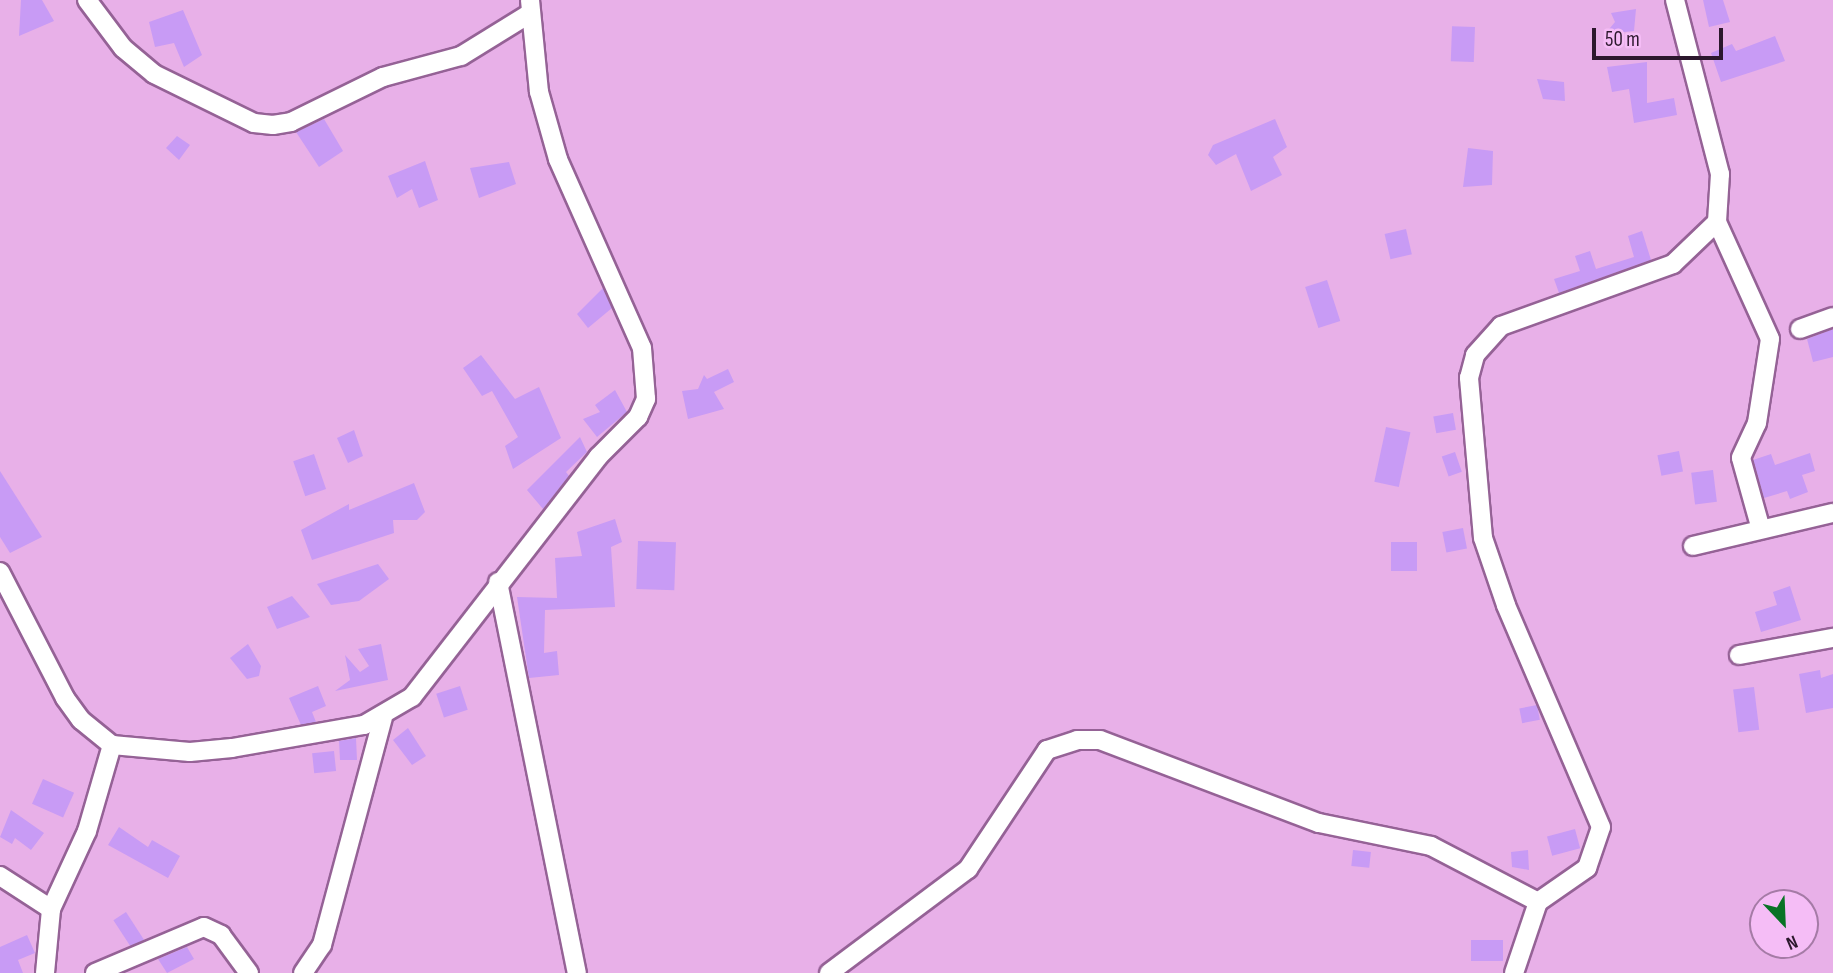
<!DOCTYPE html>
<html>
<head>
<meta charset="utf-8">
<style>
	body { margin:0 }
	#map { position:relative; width:1833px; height:973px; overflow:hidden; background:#e8b0e8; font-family:"Sofia Sans Condensed",sans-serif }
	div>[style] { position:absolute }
	.building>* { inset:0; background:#c89bf5; transform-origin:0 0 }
	.roads { filter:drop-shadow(2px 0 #956296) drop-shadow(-2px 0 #956296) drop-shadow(0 2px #956296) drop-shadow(0 -2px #956296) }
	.minor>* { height:18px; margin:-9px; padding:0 9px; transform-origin:9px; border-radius:9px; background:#fff }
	span { translate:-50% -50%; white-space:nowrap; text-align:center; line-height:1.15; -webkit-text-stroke:5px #f5bdf6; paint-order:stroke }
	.north { position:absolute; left:1749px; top:889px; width:70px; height:70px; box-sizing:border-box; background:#f5bdf6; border:2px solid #a57ba6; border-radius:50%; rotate:157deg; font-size:19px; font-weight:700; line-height:28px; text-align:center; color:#2c182d }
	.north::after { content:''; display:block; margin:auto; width:24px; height:32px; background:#087325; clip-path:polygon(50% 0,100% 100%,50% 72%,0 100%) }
	.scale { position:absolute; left:1592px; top:28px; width:131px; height:32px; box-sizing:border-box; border:4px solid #2c182d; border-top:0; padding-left:9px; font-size:21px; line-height:24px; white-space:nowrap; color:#2c182d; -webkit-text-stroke:5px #f5bdf6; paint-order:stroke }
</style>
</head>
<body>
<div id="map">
	<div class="building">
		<i style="clip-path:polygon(21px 0,42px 0,54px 21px,19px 36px)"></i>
		<i style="clip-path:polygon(1703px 0,1723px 0,1730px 22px,1709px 27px)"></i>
		<i style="clip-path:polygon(1636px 9px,1634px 31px,1605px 34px,1615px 22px,1611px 13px)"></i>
		<i style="clip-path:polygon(183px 10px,202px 55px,184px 67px,174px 43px,155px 47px,149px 22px)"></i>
		<i style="left:1475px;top:27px;width:35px;height:23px;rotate:92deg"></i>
		<i style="clip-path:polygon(1775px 36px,1785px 61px,1721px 82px,1711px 53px,1732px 44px,1736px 51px)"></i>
		<i style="clip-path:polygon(1647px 62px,1647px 103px,1674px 98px,1677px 115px,1634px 123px,1629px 89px,1612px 92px,1607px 67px)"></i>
		<i style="clip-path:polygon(1537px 79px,1564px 82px,1565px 101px,1543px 99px)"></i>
		<i style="clip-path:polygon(324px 119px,343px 151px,319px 167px,296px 132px)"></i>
		<i style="clip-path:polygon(1275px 119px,1287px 147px,1273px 157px,1282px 175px,1251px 191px,1236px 154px,1216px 165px,1208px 155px,1213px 145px)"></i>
		<i style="clip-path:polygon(177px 136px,190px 145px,179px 160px,166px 148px)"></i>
		<i style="clip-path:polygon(1468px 148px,1493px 151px,1492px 185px,1463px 187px)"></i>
		<i style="clip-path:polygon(425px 161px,438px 200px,419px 208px,412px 189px,397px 198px,388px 176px)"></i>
		<i style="clip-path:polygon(509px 162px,516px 184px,479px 198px,470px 168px)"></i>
		<i style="left:1406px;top:229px;width:26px;height:22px;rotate:77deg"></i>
		<i style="clip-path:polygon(1642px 231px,1651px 260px,1559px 293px,1554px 279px,1580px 271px,1575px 256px,1590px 251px,1596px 269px,1634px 257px,1628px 236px)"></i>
		<i style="left:1327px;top:280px;width:43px;height:23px;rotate:72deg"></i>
		<i style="clip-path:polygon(603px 288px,612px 308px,588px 328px,577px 314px)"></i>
		<i style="clip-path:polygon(1833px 329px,1833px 357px,1813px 362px,1807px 339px)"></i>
		<i style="clip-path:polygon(481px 355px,515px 399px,539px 387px,561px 438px,513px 469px,505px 446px,518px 437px,492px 391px,482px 396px,463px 368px)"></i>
		<i style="clip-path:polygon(728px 369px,734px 382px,714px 392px,724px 409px,688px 419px,682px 391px,698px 389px,704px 375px,707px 379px)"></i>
		<i style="clip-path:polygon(615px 390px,627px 412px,597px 437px,583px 419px,600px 412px,595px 405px)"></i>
		<i style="left:1453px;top:413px;width:17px;height:20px;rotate:80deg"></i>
		<i style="left:1386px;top:427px;width:25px;height:56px;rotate:12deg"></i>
		<i style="clip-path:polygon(354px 430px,363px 456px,348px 463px,337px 438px)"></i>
		<i style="clip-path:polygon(580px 437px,587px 452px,566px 472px,569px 476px,543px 509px,527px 490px)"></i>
		<i style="left:1679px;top:451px;width:21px;height:22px;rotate:79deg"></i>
		<i style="left:1455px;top:452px;width:21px;height:14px;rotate:71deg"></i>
		<i style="clip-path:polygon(1810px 453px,1815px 471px,1802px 475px,1808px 492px,1790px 499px,1787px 491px,1764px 498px,1753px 460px,1771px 454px,1775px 465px)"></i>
		<i style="left:314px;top:454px;width:37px;height:22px;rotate:71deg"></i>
		<i style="left:1713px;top:470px;width:32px;height:22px;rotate:83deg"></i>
		<i style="clip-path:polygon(0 471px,42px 537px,10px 553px,0 537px)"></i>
		<i style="clip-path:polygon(414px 483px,425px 512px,417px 520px,393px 520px,394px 533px,312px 560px,301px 530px,349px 504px,349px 510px)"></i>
		<i style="clip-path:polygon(615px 519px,622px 542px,611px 547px,615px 607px,545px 610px,544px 653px,557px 651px,559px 675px,529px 678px,517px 597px,557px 598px,555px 558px,582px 556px,577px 532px)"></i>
		<i style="left:1463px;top:528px;width:21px;height:21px;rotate:79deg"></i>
		<i style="left:638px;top:541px;width:38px;height:48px;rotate:2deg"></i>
		<i style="left:1417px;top:542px;width:29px;height:26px;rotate:90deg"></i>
		<i style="clip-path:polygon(378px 564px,389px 579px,359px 601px,331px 605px,317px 584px)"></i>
		<i style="clip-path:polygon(1790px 586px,1801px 620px,1761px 632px,1755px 612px,1777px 605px,1773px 592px)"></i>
		<i style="clip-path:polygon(292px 596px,310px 617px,277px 629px,267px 607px)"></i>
		<i style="clip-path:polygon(248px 644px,261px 666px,259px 676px,247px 679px,230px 658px)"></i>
		<i style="clip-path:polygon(381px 644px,388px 680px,335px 691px,350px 680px,345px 655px,360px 672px,369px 666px,358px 649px)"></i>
		<i style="clip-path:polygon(1820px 670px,1821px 678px,1833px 674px,1833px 708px,1806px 713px,1799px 674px)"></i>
		<i style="clip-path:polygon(318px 686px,326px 706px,312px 712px,316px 722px,301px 725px,289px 698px)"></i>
		<i style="left:460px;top:686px;width:25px;height:25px;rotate:72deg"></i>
		<i style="left:1754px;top:687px;width:43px;height:21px;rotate:83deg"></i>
		<i style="left:1537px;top:705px;width:15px;height:18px;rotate:79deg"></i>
		<i style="clip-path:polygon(408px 728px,426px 756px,412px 765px,393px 740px)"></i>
		<i style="clip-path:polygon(356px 738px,357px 760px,340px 760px,339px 741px)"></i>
		<i style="left:334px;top:751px;width:20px;height:22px;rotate:84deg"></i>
		<i style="left:43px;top:779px;width:34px;height:27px;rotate:24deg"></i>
		<i style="clip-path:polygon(11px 810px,44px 833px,31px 850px,15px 838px,12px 844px,0 837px)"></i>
		<i style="clip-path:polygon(119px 827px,148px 847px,152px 840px,180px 856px,168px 878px,108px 845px)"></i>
		<i style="left:1575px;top:829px;width:20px;height:29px;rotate:75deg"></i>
		<i style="left:1353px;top:850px;width:18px;height:16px;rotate:6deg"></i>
		<i style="clip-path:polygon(1528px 850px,1529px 870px,1512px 867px,1511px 852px)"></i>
		<i style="left:126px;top:912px;width:33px;height:15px;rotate:57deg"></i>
		<i style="clip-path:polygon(27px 935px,35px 953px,18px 960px,23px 973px,0 973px,0 947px)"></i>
		<i style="left:1471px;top:940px;width:32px;height:21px"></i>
		<i style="clip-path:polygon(187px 947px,194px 959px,167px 973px,158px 959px)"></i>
	</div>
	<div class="roads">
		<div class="minor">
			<i style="left:87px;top:0;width:60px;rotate:53.1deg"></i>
			<i style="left:123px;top:48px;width:40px;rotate:40deg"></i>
			<i style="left:154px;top:74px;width:111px;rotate:26.1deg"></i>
			<i style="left:254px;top:123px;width:19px;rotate:6deg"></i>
			<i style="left:273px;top:125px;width:18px;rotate:-9deg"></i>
			<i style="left:291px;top:122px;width:102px;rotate:-26.1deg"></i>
			<i style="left:383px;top:77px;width:81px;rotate:-15.1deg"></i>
			<i style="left:461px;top:56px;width:80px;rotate:-31.7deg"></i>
			<i style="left:1675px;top:0;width:180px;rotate:75.5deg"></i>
			<i style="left:1720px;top:174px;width:48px;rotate:93.6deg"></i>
			<i style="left:1717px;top:222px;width:128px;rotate:65.6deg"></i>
			<i style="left:1770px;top:339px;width:85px;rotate:98.8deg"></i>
			<i style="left:1757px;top:423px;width:38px;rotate:115deg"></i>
			<i style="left:1741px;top:458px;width:71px;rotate:74.4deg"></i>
			<i style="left:1800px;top:329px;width:35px;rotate:-20deg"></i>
			<i style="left:1693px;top:546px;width:144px;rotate:-13.3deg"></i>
			<i style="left:0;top:572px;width:142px;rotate:62.7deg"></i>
			<i style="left:65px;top:698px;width:27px;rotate:54deg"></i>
			<i style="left:81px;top:720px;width:40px;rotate:39deg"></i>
			<i style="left:112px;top:745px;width:78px;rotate:5.1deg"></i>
			<i style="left:190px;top:752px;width:42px;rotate:-5.4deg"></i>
			<i style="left:232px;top:748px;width:134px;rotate:-9.9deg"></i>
			<i style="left:364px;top:725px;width:56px;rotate:-30.3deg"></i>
			<i style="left:412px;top:697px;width:304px;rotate:-52.2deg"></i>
			<i style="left:598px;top:457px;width:57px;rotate:-45deg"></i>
			<i style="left:638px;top:417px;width:20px;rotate:-66deg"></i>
			<i style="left:646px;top:399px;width:51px;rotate:-94.5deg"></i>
			<i style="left:642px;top:348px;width:207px;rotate:-114deg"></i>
			<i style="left:558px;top:159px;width:70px;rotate:-105.8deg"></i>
			<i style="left:539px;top:92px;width:92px;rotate:-95.6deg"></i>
			<i style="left:498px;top:582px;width:399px;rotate:78.6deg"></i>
			<i style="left:1739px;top:655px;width:96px;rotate:-10.3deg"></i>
			<i style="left:0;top:876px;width:61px;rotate:32.9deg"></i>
			<i style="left:45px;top:973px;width:64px;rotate:-84.6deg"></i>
			<i style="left:51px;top:909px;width:86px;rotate:-65.2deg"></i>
			<i style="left:87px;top:831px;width:90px;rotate:-73.8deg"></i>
			<i style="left:95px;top:973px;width:118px;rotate:-22.9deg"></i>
			<i style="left:204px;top:927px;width:19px;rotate:25deg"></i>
			<i style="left:221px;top:935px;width:47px;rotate:53.6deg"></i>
			<i style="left:303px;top:973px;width:34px;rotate:-56deg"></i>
			<i style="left:322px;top:945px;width:235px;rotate:-75deg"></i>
			<i style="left:829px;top:973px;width:174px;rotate:-36.8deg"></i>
			<i style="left:968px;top:869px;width:143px;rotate:-56.4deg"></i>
			<i style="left:1047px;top:750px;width:32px;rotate:-18deg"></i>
			<i style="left:1077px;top:740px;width:23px"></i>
			<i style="left:1100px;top:740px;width:234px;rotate:20.8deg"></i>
			<i style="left:1319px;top:823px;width:114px;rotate:11.6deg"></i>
			<i style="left:1431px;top:846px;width:121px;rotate:27.6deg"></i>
			<i style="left:1514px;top:973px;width:75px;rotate:-71.3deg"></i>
			<i style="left:1538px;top:902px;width:60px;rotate:-34.8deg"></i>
			<i style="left:1587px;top:868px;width:43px;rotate:-71.1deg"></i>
			<i style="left:1601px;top:827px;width:241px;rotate:-113.2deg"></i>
			<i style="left:1506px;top:605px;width:71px;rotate:-108.9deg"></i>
			<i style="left:1483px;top:538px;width:161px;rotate:-95deg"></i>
			<i style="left:1469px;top:378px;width:24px;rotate:-75deg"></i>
			<i style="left:1475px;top:355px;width:39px;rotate:-48deg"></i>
			<i style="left:1501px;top:326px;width:183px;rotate:-19.8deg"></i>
			<i style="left:1673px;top:264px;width:61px;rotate:-43.7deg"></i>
		</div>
	</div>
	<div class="north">N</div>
	<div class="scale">50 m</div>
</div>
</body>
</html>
